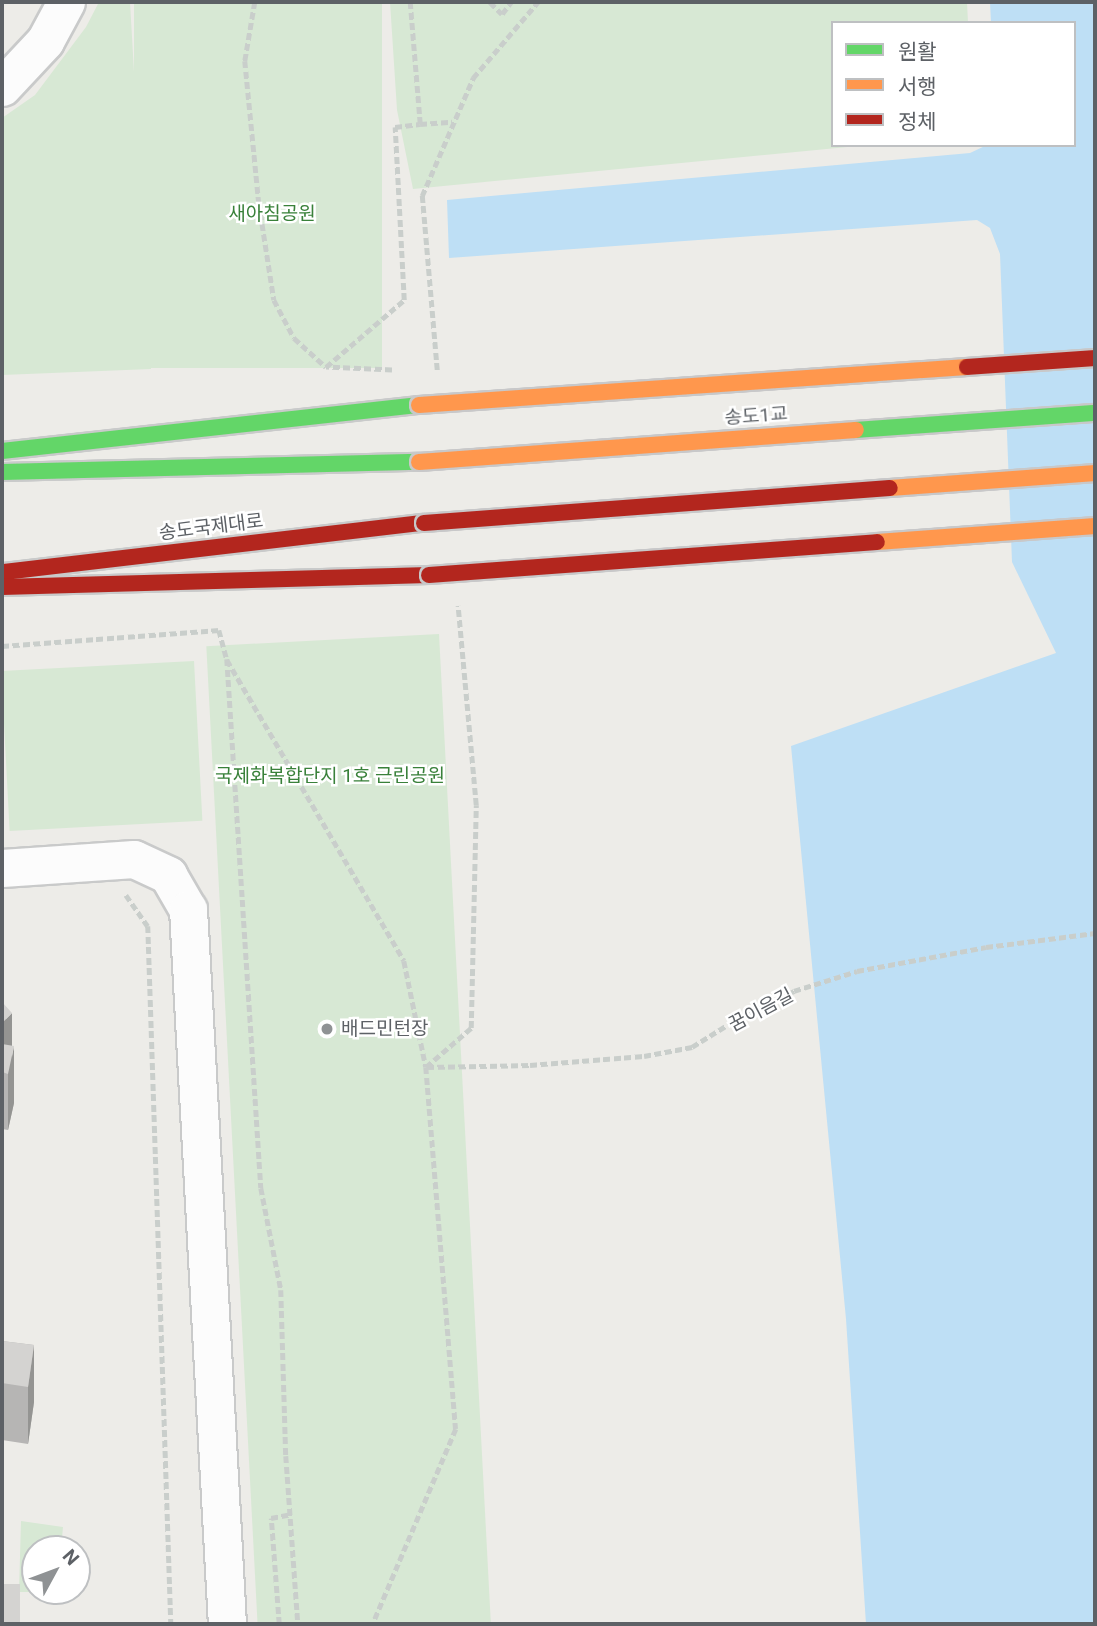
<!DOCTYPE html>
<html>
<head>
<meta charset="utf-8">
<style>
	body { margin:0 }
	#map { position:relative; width:1097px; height:1626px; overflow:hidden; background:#edece8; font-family:Roboto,"Noto Sans KR",sans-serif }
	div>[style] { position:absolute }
	.green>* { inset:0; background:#d7e8d4; transform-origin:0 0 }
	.water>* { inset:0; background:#bedff5 }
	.path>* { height:4.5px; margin-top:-2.25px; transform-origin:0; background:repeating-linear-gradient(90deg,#c9cecb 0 7px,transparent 0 10.5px) }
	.roads { filter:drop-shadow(2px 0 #c9caca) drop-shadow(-2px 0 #c9caca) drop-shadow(0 2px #c9caca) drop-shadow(0 -2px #c9caca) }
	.street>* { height:37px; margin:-18.5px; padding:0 18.5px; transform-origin:18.5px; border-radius:18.5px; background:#fcfcfc }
	.fast>* { height:16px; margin:-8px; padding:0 8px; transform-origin:8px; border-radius:8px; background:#63d668 }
	.jam>* { height:16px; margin:-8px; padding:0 8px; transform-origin:8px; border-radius:8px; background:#b3261e }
	.bridges { filter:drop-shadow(2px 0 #c8c8c9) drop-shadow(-2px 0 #c8c8c9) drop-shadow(0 2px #c8c8c9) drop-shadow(0 -2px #c8c8c9) }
	.fast-bridge>* { height:16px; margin:-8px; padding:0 8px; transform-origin:8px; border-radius:8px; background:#63d668 }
	.slow-bridge>* { height:16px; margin:-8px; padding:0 8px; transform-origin:8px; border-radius:8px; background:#ff974d }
	.jam-bridge>* { height:16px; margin:-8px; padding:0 8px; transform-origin:8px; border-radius:8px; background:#b3261e }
	.wall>* { inset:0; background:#b6b5b4 }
	.shaded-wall>* { inset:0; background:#949492 }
	.building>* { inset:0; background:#d4d3d1; transform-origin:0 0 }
	.dots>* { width:19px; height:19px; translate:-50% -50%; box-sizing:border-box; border:4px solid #fff; border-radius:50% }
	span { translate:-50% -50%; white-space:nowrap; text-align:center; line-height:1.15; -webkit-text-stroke:5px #fff; paint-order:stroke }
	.park-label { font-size:19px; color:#39813a }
	.street-label { font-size:19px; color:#5d6166 }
	.poi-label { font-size:19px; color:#5d6166 }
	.left { translate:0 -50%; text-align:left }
	.frame { position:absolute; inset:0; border:4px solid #5d6166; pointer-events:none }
	.legend { position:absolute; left:831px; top:21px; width:245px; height:126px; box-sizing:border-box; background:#fff; border:2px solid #bec0c2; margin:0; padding:9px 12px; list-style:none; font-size:21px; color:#5d6166 }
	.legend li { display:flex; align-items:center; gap:14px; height:35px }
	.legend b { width:35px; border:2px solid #bec0c2 }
	.north { position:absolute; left:21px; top:1535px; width:70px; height:70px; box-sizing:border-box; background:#fff; border:2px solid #bec0c2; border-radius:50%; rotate:49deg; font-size:19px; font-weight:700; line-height:28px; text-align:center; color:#5d6166 }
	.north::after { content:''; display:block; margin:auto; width:24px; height:32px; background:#8f9294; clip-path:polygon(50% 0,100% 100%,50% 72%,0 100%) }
</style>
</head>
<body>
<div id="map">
	<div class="green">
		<i style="clip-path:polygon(99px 2px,130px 2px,151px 369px,2px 375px,2px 118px,35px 95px,86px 27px)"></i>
		<i style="left:134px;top:2px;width:248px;height:366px"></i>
		<i style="clip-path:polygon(390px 2px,967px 2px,968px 23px,833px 23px,833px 145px,868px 145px,413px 189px,397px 110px)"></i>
		<i style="left:439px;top:634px;width:991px;height:233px;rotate:87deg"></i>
		<i style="left:194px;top:661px;width:160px;height:193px;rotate:87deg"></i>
		<i style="clip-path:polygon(21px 1521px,63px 1527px,61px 1549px,35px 1549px,35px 1591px,57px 1592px,19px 1592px)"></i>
	</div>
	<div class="water">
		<i style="clip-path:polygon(990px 2px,1095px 2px,1095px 1624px,866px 1624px,846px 1319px,791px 746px,1056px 653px,1012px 562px,1000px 254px,990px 228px,977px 220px,449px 258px,447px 200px,970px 153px,987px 145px,1074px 145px,1074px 23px,991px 23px)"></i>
	</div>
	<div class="path">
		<i style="left:255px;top:2px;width:60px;rotate:99.6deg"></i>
		<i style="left:245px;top:61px;width:143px;rotate:84.4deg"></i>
		<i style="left:259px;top:203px;width:98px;rotate:81.2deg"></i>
		<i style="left:274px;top:300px;width:43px;rotate:62.2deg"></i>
		<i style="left:294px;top:338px;width:43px;rotate:42.2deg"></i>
		<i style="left:490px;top:2px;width:17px;rotate:45deg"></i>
		<i style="left:502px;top:14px;width:15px;rotate:-53deg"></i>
		<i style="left:420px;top:124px;width:32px;rotate:-4deg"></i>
		<i style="left:392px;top:370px;width:66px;rotate:-177.4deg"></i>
		<i style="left:326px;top:367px;width:103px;rotate:-40.7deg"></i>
		<i style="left:404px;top:300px;width:173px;rotate:-93deg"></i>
		<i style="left:395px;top:127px;width:25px;rotate:-7deg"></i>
		<i style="left:420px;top:124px;width:122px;rotate:-94.7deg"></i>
		<i style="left:437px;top:370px;width:175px;rotate:-94.9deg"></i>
		<i style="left:422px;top:196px;width:129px;rotate:-66.6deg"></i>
		<i style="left:473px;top:78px;width:100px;rotate:-49.5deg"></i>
		<i style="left:2px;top:646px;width:218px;rotate:-4.2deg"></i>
		<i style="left:219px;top:630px;width:30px;rotate:75deg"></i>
		<i style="left:227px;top:659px;width:530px;rotate:86.32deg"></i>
		<i style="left:261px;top:1188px;width:104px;rotate:78.9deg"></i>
		<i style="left:281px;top:1290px;width:166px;rotate:88.3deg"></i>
		<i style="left:286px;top:1456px;width:168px;rotate:85.9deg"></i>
		<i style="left:227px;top:660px;width:349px;rotate:59.5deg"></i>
		<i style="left:404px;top:961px;width:108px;rotate:78.3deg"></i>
		<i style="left:426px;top:1067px;width:363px;rotate:85.3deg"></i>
		<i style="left:456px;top:1429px;width:212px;rotate:113.1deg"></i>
		<i style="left:126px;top:895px;width:38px;rotate:55deg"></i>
		<i style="left:148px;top:926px;width:698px;rotate:88.11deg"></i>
		<i style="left:426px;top:1067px;width:60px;rotate:-40.9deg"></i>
		<i style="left:471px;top:1028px;width:223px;rotate:-88.7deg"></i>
		<i style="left:476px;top:805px;width:200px;rotate:-95.2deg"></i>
		<i style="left:427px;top:1067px;width:103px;rotate:-1.1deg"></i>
		<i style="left:530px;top:1065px;width:114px;rotate:-4.5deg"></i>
		<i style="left:644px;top:1056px;width:49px;rotate:-10.6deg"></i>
		<i style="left:692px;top:1047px;width:57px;rotate:-32deg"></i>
		<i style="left:740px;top:1017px;width:60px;rotate:-25.7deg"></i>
		<i style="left:794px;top:991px;width:66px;rotate:-17.6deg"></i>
		<i style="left:857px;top:971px;width:131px;rotate:-10.5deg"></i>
		<i style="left:986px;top:947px;width:110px;rotate:-7.3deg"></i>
		<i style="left:279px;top:1624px;width:106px;rotate:-94.3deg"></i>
		<i style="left:271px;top:1518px;width:20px;rotate:-11deg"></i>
	</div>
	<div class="roads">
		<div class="street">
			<i style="left:2px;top:87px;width:63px;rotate:-46.9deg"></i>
			<i style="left:45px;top:41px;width:44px;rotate:-61.7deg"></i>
			<i style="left:2px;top:868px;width:132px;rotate:-3.9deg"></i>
			<i style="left:134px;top:859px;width:38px;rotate:25deg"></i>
			<i style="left:168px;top:875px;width:39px;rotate:60deg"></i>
			<i style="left:188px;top:909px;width:716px;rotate:86.88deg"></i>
		</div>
		<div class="fast">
			<i style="left:2px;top:451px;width:420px;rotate:-6.3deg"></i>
			<i style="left:2px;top:472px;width:417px;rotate:-1.4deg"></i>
		</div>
		<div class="jam">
			<i style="left:4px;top:572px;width:423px;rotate:-6.7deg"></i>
			<i style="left:2px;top:587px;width:427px;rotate:-1.6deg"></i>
		</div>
	</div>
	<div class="bridges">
		<div class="fast-bridge">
			<i style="left:856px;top:430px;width:240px;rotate:-4.1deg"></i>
		</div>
		<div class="slow-bridge">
			<i style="left:419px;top:405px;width:549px;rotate:-3.97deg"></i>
			<i style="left:419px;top:462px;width:438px;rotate:-4.2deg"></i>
			<i style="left:890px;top:488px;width:206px;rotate:-4.2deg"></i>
			<i style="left:877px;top:542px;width:219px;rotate:-4.2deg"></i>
		</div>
		<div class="jam-bridge">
			<i style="left:967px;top:367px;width:128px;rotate:-4deg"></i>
			<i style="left:424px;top:523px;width:467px;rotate:-4.3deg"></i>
			<i style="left:429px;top:575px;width:449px;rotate:-4.2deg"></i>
		</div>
	</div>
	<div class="wall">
		<i style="clip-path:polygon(2px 1002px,12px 1046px,14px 1103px,8px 1130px,2px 1129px)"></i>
		<i style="clip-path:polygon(2px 1341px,34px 1345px,34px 1402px,28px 1444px,2px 1440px)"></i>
	</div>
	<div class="shaded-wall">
		<i style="clip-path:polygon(12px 1013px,12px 1057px,14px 1046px,14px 1103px,8px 1130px,8px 1073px,2px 1072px,2px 1023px)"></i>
		<i style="clip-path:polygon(34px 1345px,34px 1402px,28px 1444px,28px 1387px)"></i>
		<i style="clip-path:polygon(20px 1584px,20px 1624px,18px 1624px)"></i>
	</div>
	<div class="building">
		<i style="clip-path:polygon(2px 1002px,12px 1013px,2px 1023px)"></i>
		<i style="clip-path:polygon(2px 1044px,14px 1046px,8px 1074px,2px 1072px)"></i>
		<i style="clip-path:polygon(2px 1341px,34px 1345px,28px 1387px,2px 1383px)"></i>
		<i style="left:2px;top:1584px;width:18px;height:40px"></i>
	</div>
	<div class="dots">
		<i style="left:327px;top:1029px;background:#8f9294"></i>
	</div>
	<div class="park-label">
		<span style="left:272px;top:214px">새아침공원</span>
		<span style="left:330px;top:776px">국제화복합단지 1호 근린공원</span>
	</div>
	<div class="street-label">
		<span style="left:756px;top:416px;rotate:-4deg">송도1교</span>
		<span style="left:211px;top:527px;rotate:-7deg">송도국제대로</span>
		<span style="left:761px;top:1010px;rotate:-28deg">꿈이음길</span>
	</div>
	<div class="poi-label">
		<span class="left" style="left:341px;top:1029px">배드민턴장</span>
	</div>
	<div class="frame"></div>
	<ul class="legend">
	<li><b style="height:9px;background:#63d668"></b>원활</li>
	<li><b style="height:9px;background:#ff974d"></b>서행</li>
	<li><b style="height:9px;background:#b3261e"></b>정체</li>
	</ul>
	<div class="north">N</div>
</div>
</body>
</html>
